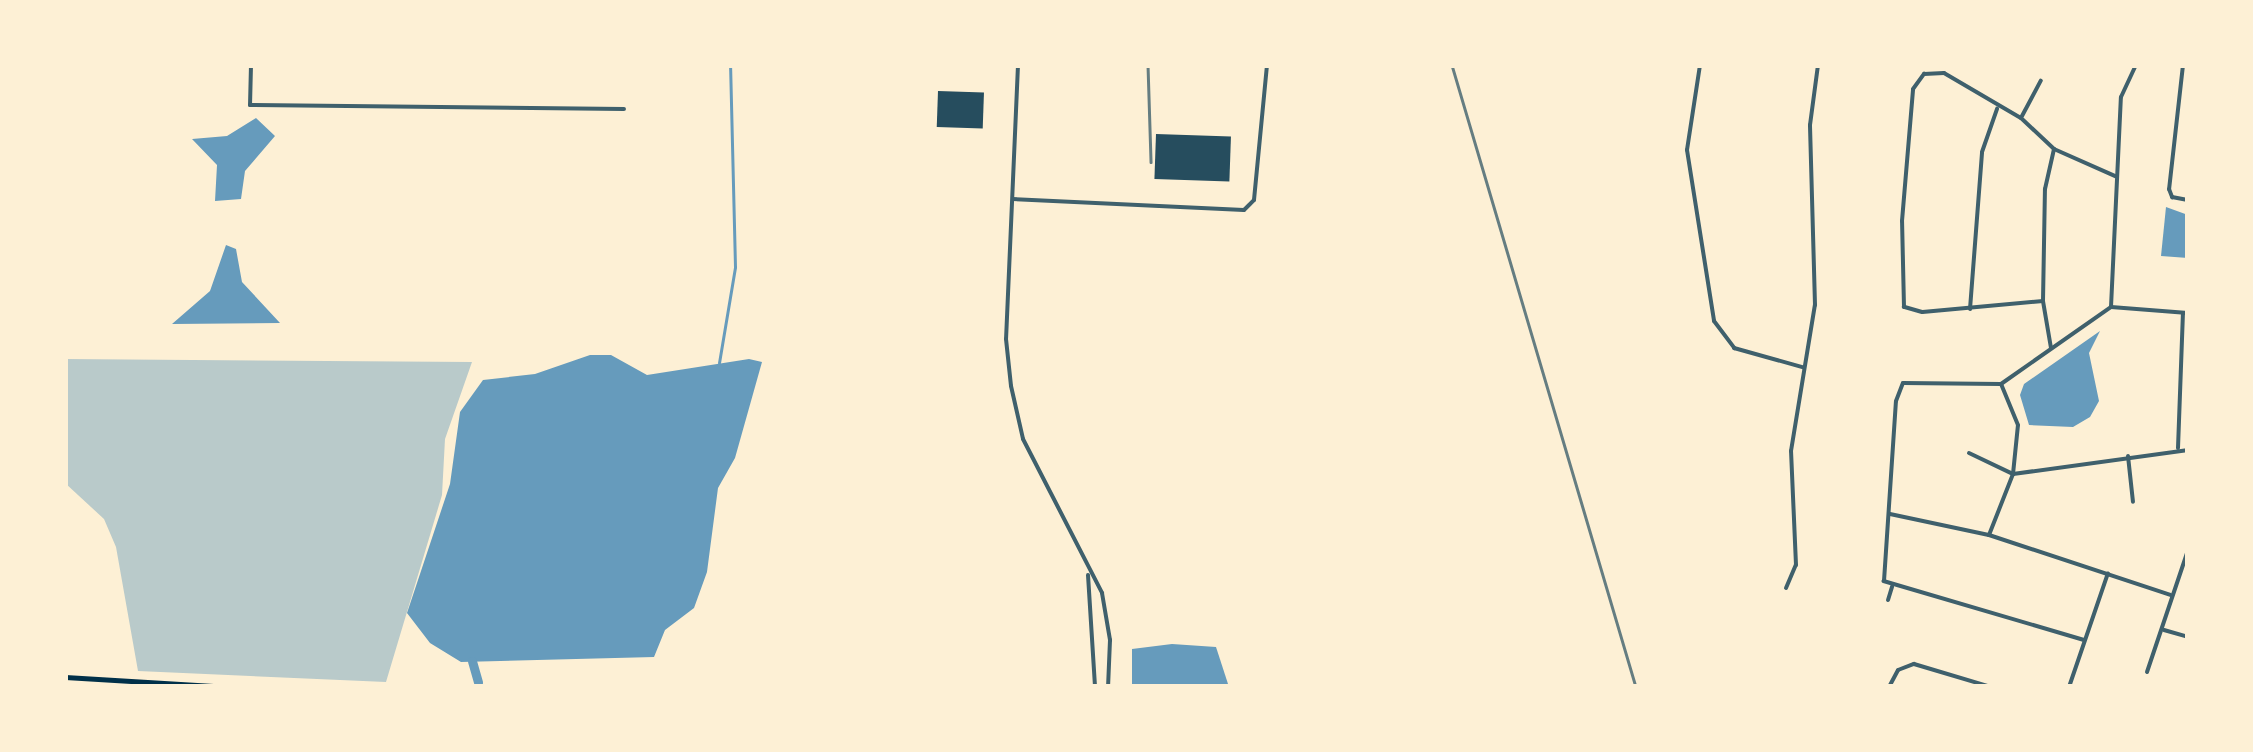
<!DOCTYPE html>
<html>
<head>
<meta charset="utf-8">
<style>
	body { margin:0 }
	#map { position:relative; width:2253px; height:752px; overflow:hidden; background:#fdf0d5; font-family:Figtree,sans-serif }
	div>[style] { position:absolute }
	.green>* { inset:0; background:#b9caca }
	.water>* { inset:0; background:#669bbc }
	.stream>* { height:2.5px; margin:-1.25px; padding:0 1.25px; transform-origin:1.25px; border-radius:1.25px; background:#669bbc }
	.canal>* { height:9px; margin:-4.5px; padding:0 4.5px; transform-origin:4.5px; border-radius:4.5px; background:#669bbc }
	.building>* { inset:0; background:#264d5e; transform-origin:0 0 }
	.minor>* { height:4px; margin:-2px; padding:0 2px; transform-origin:2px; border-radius:2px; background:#3f606c }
	.primary>* { height:5px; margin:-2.5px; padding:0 2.5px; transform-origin:2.5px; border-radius:2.5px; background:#003049 }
	.rail>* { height:2.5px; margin:-1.25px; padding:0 1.25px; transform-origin:1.25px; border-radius:1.25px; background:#657d81 }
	span { translate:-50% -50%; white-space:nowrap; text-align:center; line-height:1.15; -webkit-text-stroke:10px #fdf0d5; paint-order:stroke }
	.frame { position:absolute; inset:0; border:68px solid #fdf0d5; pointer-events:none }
</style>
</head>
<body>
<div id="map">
	<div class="green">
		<i style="clip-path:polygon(65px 359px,472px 362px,445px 439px,442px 495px,386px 682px,138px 671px,116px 547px,104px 519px,65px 483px)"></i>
	</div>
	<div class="water">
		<i style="clip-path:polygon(256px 118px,275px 136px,245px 171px,241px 199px,215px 201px,217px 165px,192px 139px,227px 136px)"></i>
		<i style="clip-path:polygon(2166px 207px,2188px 215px,2188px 258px,2161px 256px)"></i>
		<i style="clip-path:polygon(226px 245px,236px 249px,242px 282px,280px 323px,172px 324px,210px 291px)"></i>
		<i style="clip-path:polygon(2100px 331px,2089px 353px,2099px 401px,2090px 417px,2073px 427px,2029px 425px,2020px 395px,2024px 384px)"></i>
		<i style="clip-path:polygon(590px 355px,611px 355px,647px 375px,749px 359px,762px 362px,735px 458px,718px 488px,707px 572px,694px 608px,665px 630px,654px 657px,461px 662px,430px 643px,407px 613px,450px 484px,460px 412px,483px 380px,535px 374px)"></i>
		<i style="clip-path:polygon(1172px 644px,1216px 647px,1229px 687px,1132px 687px,1132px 649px)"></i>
	</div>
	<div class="stream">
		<i style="left:719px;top:363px;width:97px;rotate:-80.5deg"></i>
		<i style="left:735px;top:267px;width:202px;rotate:-91.4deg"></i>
	</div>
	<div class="canal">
		<i style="left:472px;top:661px;width:22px;rotate:74deg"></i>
	</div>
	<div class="building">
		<i style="left:938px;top:91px;width:46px;height:36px;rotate:2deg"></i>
		<i style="left:1156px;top:134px;width:75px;height:45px;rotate:2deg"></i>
	</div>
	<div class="minor">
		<i style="left:251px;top:65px;width:40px;rotate:91.4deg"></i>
		<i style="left:250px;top:105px;width:374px;rotate:0.6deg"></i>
		<i style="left:1018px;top:65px;width:274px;rotate:92.5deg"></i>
		<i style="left:1006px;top:339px;width:47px;rotate:83.9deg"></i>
		<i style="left:1011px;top:386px;width:54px;rotate:77.2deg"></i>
		<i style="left:1023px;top:439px;width:173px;rotate:62.8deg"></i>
		<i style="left:1102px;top:593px;width:48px;rotate:80.3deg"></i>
		<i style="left:1110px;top:640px;width:47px;rotate:92.4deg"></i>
		<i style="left:1700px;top:65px;width:86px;rotate:98.7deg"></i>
		<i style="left:1687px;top:150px;width:173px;rotate:81deg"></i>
		<i style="left:1714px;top:321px;width:34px;rotate:53deg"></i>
		<i style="left:1734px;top:348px;width:71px;rotate:15.6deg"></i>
		<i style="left:2183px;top:65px;width:125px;rotate:96.4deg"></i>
		<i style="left:2169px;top:189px;width:9px;rotate:69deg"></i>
		<i style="left:2172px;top:197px;width:16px;rotate:11deg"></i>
		<i style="left:2022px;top:116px;width:40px;rotate:-62deg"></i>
		<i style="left:1013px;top:199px;width:231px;rotate:2.7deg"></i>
		<i style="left:1244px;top:210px;width:14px;rotate:-45deg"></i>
		<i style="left:1254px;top:200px;width:136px;rotate:-84.5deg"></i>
		<i style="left:2043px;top:301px;width:121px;rotate:174.8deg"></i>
		<i style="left:1922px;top:312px;width:19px;rotate:-164deg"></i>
		<i style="left:1904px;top:307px;width:86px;rotate:-91.3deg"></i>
		<i style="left:1902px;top:221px;width:132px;rotate:-85.2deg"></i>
		<i style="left:1913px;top:89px;width:19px;rotate:-54deg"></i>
		<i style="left:1924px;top:74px;width:20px;rotate:-3deg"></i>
		<i style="left:1944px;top:73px;width:89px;rotate:30.3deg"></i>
		<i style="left:2021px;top:118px;width:45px;rotate:43.2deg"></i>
		<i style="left:2054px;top:149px;width:67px;rotate:23.9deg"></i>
		<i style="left:2111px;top:307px;width:210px;rotate:-87.3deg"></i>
		<i style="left:2121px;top:97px;width:35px;rotate:-65deg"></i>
		<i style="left:1970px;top:309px;width:157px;rotate:-85.6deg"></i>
		<i style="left:1982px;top:152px;width:46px;rotate:-70.8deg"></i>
		<i style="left:2051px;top:348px;width:48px;rotate:-99.7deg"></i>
		<i style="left:2043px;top:301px;width:112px;rotate:-89deg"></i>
		<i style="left:2045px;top:189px;width:41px;rotate:-77.3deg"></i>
		<i style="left:2178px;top:448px;width:135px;rotate:-87.9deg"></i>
		<i style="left:1969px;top:453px;width:49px;rotate:25.5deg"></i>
		<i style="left:2013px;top:474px;width:177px;rotate:-7.8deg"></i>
		<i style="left:2128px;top:456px;width:46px;rotate:83.8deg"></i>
		<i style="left:1890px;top:514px;width:101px;rotate:12deg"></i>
		<i style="left:1989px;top:535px;width:191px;rotate:18.3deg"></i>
		<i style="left:1989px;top:535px;width:66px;rotate:-68.5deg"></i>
		<i style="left:2013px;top:474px;width:49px;rotate:-84.2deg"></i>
		<i style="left:2018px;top:425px;width:44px;rotate:-112.5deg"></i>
		<i style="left:1088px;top:575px;width:112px;rotate:86.4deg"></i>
		<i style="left:1786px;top:588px;width:25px;rotate:-67deg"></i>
		<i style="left:1796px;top:565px;width:114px;rotate:-92.5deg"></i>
		<i style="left:1791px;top:451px;width:148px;rotate:-80.7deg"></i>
		<i style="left:1815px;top:305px;width:180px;rotate:-91.6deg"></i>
		<i style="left:1810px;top:125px;width:61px;rotate:-82.4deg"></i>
		<i style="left:1888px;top:600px;width:14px;rotate:-73deg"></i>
		<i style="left:2164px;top:630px;width:25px;rotate:16deg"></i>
		<i style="left:2084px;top:640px;width:209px;rotate:-163.6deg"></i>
		<i style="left:1884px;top:581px;width:180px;rotate:-86.2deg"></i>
		<i style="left:1896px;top:401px;width:19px;rotate:-69deg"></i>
		<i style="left:1903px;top:383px;width:98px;rotate:0.6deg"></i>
		<i style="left:2001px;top:384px;width:134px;rotate:-35deg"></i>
		<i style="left:2111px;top:307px;width:77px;rotate:4.5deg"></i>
		<i style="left:2147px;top:672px;width:129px;rotate:-71.4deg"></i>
		<i style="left:1889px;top:687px;width:19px;rotate:-62deg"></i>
		<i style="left:1898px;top:670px;width:17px;rotate:-21deg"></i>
		<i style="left:1914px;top:664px;width:80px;rotate:16.6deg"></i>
		<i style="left:2069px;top:687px;width:120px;rotate:-71.1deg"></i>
	</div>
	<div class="primary">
		<i style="left:65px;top:677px;width:165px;rotate:3.5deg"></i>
	</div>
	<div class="rail">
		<i style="left:1148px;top:65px;width:97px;rotate:88.2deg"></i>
		<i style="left:1452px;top:65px;width:649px;rotate:73.52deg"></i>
	</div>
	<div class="frame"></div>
</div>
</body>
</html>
